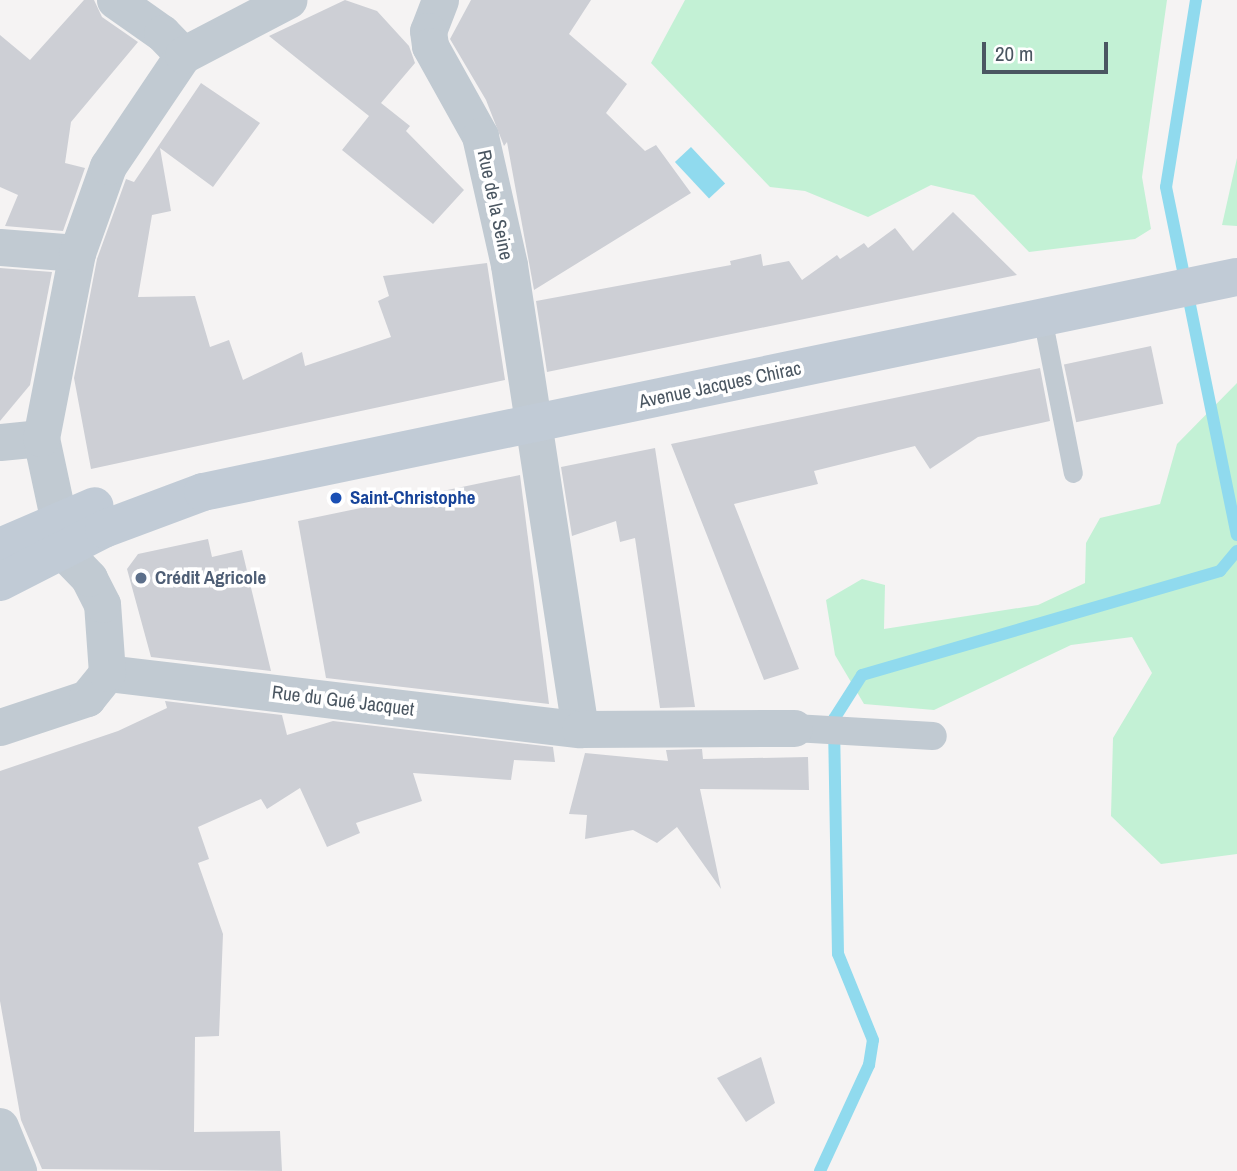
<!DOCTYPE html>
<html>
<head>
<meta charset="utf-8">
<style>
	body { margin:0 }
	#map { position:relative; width:1237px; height:1171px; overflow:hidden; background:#f5f3f3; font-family:"Archivo Narrow",sans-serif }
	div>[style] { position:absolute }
	.green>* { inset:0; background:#c3f1d5 }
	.water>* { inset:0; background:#90daee; transform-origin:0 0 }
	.stream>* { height:12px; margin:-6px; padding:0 6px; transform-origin:6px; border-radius:6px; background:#90daee }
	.building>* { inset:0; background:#cdcfd5; transform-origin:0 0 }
	.service>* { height:19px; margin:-9.5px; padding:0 9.5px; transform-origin:9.5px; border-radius:9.5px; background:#c1cad2 }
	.pedestrian>* { height:28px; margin:-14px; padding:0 14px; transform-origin:14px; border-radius:14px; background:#c1cad2 }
	.minor>* { height:37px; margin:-18.5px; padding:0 18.5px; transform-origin:18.5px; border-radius:18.5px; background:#c1cad2 }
	.tertiary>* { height:38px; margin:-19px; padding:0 19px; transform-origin:19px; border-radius:19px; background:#c1cad2 }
	.secondary>* { height:38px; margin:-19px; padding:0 19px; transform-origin:19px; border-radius:19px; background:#c1cbd6 }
	.dots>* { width:19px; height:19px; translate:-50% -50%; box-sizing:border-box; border:4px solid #fff; border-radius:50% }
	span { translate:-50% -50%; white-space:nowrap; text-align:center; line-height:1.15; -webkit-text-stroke:7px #fff; paint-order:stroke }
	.street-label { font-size:19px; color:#4a5661 }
	.transit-label { font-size:19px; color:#164399; font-weight:700 }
	.left { translate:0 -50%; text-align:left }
	.service-label { font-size:19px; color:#4e5e75; font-weight:700 }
	.scale { position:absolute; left:982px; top:42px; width:126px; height:32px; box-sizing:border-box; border:4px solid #4a5661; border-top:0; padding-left:9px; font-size:21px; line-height:24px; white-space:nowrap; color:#4a5661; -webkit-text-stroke:5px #fff; paint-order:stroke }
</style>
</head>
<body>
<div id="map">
	<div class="green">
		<i style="clip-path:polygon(685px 0,1167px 0,1142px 177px,1151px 229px,1135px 239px,1029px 252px,974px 195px,931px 185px,868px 217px,805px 191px,770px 187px,651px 63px)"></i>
		<i style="clip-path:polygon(1237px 158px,1237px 226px,1222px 225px)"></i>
		<i style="clip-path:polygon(1237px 383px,1237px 854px,1161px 864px,1111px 816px,1113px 738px,1152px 673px,1132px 637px,1071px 645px,934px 710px,864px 704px,835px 655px,826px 600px,862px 579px,885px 585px,884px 629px,1038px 605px,1085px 583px,1086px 543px,1100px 518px,1160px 504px,1177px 444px)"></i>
	</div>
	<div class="water">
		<i style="left:691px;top:147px;width:50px;height:22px;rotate:47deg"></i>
	</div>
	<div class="stream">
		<i style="left:1196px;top:0;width:189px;rotate:99.1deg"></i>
		<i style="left:1166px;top:187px;width:355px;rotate:78.5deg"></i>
		<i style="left:820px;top:1171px;width:117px;rotate:-65.2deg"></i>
		<i style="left:869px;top:1065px;width:25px;rotate:-81deg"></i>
		<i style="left:873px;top:1040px;width:93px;rotate:-112.1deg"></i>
		<i style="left:838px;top:954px;width:235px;rotate:-91deg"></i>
		<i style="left:834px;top:719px;width:52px;rotate:-57.5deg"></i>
		<i style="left:862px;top:675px;width:373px;rotate:-16.2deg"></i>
		<i style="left:1220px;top:571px;width:26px;rotate:-50deg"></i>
	</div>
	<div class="building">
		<i style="clip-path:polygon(84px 0,94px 0,102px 17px,138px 42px,71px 122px,65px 163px,85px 168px,63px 231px,5px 226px,18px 195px,0 187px,0 35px,30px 60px)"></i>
		<i style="clip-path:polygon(345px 0,377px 11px,409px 46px,415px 63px,381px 103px,410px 126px,406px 131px,464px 190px,433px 224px,342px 150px,369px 116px,269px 36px)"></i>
		<i style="clip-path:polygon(471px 0,591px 0,569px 34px,627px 84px,606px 113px,645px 151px,656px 145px,691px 193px,534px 290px,507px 142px,504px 146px,486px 100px,450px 39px)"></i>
		<i style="clip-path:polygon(201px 83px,260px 123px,213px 187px,160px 148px,171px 211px,152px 215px,138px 297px,195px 296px,210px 347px,229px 340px,243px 380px,302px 352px,305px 366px,391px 337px,378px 301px,389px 296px,383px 276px,487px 263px,505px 380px,91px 469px,74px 378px,97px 259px,126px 179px,134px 182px)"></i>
		<i style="clip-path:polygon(953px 212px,1017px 275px,547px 372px,536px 301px,731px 265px,730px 261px,761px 254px,763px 266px,789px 261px,802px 280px,837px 255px,840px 259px,864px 243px,868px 248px,895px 228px,913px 251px)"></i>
		<i style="clip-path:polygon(0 268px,52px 272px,30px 385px,0 421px)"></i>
		<i style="left:1151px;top:346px;width:59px;height:89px;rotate:78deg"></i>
		<i style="clip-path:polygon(1040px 368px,1050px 421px,978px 437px,930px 469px,915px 446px,814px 471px,818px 484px,734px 504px,799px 669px,764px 680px,671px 444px)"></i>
		<i style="clip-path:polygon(655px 448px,695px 707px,660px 708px,635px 538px,620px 542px,616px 521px,572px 536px,561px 467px)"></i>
		<i style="clip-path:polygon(520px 475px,549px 704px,326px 678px,298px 521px)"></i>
		<i style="clip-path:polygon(208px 539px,212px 557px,242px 550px,271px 671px,151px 657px,127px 569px,138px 554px)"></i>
		<i style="clip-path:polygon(165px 701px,282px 715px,287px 735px,333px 721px,553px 747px,555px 762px,514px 760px,511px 780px,413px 773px,422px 801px,356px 823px,360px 833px,327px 847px,300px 788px,267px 809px,261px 799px,198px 827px,209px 859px,198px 863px,223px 934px,219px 1036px,195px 1037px,194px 1132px,280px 1131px,282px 1171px,42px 1169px,21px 1120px,0 1001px,0 771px,118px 731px,167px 708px)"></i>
		<i style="clip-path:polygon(702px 749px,703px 759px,808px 757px,809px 790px,700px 789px,721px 889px,677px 827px,657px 843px,633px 830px,585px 839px,587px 815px,569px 814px,585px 753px,668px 761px,666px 750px)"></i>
		<i style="clip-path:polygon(761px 1057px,775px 1103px,746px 1122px,717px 1078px)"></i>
	</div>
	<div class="service">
		<i style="left:1042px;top:317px;width:159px;rotate:78.8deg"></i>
	</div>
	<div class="pedestrian">
		<i style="left:794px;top:728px;width:139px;rotate:3.3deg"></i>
	</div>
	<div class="minor">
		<i style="left:115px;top:0;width:57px;rotate:35.1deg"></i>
		<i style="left:162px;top:33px;width:30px;rotate:46deg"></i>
		<i style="left:440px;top:0;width:33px;rotate:111deg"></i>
		<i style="left:428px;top:31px;width:15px;rotate:82deg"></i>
		<i style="left:430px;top:46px;width:103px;rotate:60.9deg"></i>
		<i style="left:480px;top:136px;width:132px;rotate:77.3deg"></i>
		<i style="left:509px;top:265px;width:469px;rotate:81.3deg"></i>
		<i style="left:0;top:247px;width:77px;rotate:4.5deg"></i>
		<i style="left:0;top:442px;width:41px;rotate:-5.6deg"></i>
		<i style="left:59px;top:522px;width:86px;rotate:-102.1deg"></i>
		<i style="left:41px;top:438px;width:188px;rotate:-79deg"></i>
		<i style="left:77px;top:253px;width:92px;rotate:-70.4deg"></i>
		<i style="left:108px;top:166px;width:134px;rotate:-56deg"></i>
		<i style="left:183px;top:55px;width:119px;rotate:-27.6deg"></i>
		<i style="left:107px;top:673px;width:476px;rotate:6.8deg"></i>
		<i style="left:580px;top:729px;width:214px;rotate:-0.3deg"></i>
		<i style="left:0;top:727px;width:92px;rotate:-18.4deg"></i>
		<i style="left:87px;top:698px;width:32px;rotate:-51deg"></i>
		<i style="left:107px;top:673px;width:69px;rotate:-94.1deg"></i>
		<i style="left:102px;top:604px;width:29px;rotate:-117deg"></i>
		<i style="left:89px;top:578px;width:39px;rotate:-134deg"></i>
	</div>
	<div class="tertiary">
		<i style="left:0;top:1127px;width:48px;rotate:67.8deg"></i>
	</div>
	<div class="secondary">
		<i style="left:0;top:547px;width:103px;rotate:-23.3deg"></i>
		<i style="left:0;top:582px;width:117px;rotate:-27deg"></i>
		<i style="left:104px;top:529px;width:106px;rotate:-20.5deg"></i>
		<i style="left:203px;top:492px;width:1056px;rotate:-11.75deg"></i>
	</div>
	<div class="dots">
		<i style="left:336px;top:498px;background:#1a4fb4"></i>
		<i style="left:141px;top:578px;background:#5c6f8a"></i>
	</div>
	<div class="street-label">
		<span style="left:495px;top:205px;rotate:78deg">Rue de la Seine</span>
		<span style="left:720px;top:385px;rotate:-12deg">Avenue Jacques Chirac</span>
		<span style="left:343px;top:701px;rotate:7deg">Rue du Gué Jacquet</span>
	</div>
	<div class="transit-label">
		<span class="left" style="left:350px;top:498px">Saint-Christophe</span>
	</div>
	<div class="service-label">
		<span class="left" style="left:155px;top:578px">Crédit Agricole</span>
	</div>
	<div class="scale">20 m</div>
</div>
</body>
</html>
